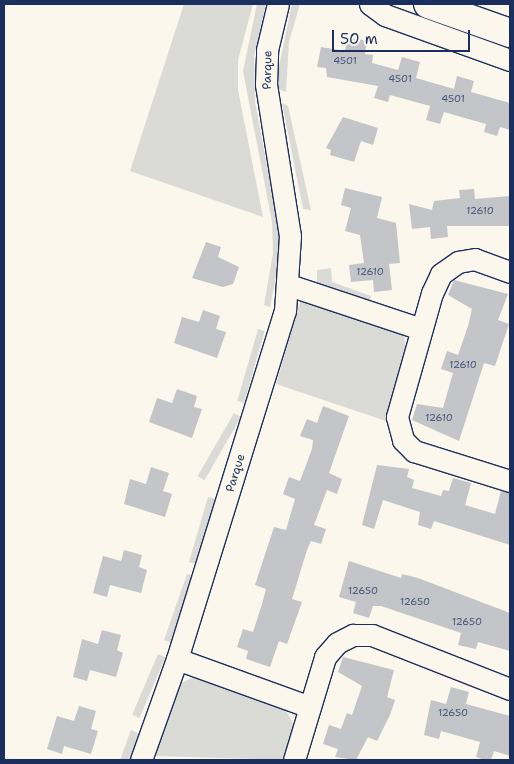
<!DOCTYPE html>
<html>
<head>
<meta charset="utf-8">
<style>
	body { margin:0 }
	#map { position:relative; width:514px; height:764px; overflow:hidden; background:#fbf7ec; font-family:"Shantell Sans",sans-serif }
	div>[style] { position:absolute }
	.green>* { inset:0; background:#dadad7; transform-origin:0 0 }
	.building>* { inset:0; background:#c3c5c9 }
	.roads { filter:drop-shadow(1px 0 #1b2f5e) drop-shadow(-1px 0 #1b2f5e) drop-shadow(0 1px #1b2f5e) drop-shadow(0 -1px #1b2f5e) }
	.minor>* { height:21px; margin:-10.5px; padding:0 10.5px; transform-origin:10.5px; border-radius:10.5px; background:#fbf7ec }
	.tertiary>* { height:28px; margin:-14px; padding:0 14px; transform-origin:14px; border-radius:14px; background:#fbf7ec }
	span { translate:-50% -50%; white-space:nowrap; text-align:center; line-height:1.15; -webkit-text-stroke:5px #fbf7ec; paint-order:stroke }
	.number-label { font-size:10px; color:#455479 }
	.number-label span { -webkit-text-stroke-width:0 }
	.street-label { font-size:12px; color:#1b2f5e }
	.frame { position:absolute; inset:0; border:5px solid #1b2f5e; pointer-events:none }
	.scale { position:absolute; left:332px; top:30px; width:138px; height:22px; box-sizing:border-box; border:2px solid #1b2f5e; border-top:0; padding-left:6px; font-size:15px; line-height:18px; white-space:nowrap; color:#1b2f5e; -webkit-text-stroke:4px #fbf7ec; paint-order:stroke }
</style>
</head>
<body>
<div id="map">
	<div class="green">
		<i style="clip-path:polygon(184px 4px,253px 4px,238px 60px,238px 90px,263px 217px,130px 171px)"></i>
		<i style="clip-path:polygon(257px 4px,266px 4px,254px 57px,255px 102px,278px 224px,279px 261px,270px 307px,264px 305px,273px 253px,272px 222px,243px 71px)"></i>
		<i style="clip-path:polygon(292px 4px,300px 4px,289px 42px,286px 92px,278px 89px,278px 71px)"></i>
		<i style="clip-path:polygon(282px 103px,288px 106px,311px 210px,303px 209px)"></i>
		<i style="clip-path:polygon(331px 268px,332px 282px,371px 296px,370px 301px,317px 282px,317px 270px)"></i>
		<i style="clip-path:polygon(301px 299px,404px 335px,406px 352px,386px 421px,276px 384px)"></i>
		<i style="left:258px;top:329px;width:7px;height:75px;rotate:16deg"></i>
		<i style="left:234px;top:413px;width:8px;height:73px;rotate:30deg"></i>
		<i style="clip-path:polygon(208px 497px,217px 499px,196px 564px,189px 562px)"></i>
		<i style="clip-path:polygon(187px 574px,194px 576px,172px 643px,164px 640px)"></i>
		<i style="left:158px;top:654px;width:8px;height:66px;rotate:23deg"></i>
		<i style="clip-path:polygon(196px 676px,284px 707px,294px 725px,285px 760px,154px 756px,179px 684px)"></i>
		<i style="clip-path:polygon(131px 730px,140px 734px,130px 760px,120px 760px)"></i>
	</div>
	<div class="building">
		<i style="clip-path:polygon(347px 37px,367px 41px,365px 54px,373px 55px,372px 63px,398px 70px,402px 57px,420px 62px,416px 78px,454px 89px,457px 76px,474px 81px,471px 92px,510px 103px,510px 130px,500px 127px,497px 136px,484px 132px,486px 124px,444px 112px,440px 124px,426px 120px,430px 106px,390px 95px,388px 102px,374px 98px,378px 86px,327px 77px,326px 68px,317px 67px,321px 47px,345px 51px)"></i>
		<i style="clip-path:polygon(343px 117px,378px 128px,373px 145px,361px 141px,354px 162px,330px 155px,331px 150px,326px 148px)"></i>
		<i style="clip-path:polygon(345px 188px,382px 197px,377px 218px,396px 223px,400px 263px,389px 264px,392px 290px,374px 292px,373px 280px,351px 282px,349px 265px,364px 263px,360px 235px,345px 231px,351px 208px,341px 205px)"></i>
		<i style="clip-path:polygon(474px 189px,475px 199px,510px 196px,510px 226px,447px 226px,448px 237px,431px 239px,430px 227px,412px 229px,409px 204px,432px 210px,434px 201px,460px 198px,459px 190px)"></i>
		<i style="clip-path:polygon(206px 242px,221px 247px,218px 257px,239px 267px,233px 284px,223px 287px,192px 278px)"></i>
		<i style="clip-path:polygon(454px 280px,508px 294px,498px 320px,509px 324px,495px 366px,484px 363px,459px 441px,412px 420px,417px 404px,443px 408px,453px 373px,441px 369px,447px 351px,458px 355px,468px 326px,472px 309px,448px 295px)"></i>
		<i style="clip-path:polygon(203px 310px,220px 316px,216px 329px,226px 332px,217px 358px,174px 343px,182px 317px,199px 322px)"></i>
		<i style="clip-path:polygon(177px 389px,197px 396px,194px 407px,202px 409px,192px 438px,149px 422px,157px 398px,172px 403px)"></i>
		<i style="clip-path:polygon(323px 406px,349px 416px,329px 473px,342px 479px,337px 494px,327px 490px,314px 525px,326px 529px,321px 544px,311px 541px,307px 550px,292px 599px,302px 602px,287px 644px,279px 641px,270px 667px,246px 659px,248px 651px,237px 647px,243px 629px,253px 632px,262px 604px,266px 589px,255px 585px,274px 527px,286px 530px,295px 499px,283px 494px,289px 477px,300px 481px,312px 449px,313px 440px,300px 436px,307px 419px,317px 423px)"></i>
		<i style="clip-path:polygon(377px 465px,409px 469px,407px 477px,414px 480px,412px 488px,441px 496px,443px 490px,449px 491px,453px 478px,471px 483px,465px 505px,495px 514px,501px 491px,510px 493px,510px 545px,434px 521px,431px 529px,418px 525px,420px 512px,383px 500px,374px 529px,362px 525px)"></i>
		<i style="clip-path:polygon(151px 467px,169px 473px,163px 491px,172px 494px,165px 517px,124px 504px,130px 479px,146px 484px)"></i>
		<i style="clip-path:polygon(124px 550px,142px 555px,139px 567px,147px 570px,141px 593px,110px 585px,107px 597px,93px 593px,103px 556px,121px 561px)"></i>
		<i style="clip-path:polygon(349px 561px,401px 578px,402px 574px,418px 578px,510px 613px,510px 651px,478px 642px,476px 649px,458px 645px,461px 633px,381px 606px,373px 606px,369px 618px,353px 613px,356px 602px,339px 597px)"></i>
		<i style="clip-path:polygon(102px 630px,121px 635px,117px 650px,123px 653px,116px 677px,90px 670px,87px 681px,73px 677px,82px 639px,98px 644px)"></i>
		<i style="clip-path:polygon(343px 657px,394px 670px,387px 697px,395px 700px,390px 715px,377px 741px,368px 737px,356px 760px,335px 757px,338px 749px,323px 744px,329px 725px,341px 729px,347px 713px,352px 715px,362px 686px,338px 672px)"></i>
		<i style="clip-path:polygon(451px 687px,469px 692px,466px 704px,510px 716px,510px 756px,494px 751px,491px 760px,485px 760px,476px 757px,480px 742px,441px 731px,439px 739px,424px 735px,431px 700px,446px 704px)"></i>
		<i style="clip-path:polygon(79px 706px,96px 711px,91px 729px,98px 731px,91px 754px,64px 746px,62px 754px,47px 749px,57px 716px,74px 721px)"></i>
	</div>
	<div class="roads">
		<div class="minor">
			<i style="left:370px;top:4px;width:19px;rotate:36deg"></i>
			<i style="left:385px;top:15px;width:133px;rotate:19.8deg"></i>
			<i style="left:510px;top:272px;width:37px;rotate:-160deg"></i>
			<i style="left:475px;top:259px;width:17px;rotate:170deg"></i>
			<i style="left:458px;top:262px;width:21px;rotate:145deg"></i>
			<i style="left:441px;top:274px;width:21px;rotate:115deg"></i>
			<i style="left:432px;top:293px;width:129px;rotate:105.8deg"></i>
			<i style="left:397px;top:417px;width:24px;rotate:75deg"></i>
			<i style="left:403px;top:440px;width:16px;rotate:45deg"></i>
			<i style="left:414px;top:451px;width:101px;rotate:17.4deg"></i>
			<i style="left:289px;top:285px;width:139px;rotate:18.4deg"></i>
			<i style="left:177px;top:659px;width:141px;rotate:19.8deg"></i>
			<i style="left:141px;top:760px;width:107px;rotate:-70.4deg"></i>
			<i style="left:177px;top:659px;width:364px;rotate:-72.8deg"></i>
			<i style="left:285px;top:311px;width:75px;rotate:-86.2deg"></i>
			<i style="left:290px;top:236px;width:154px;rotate:-99deg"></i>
			<i style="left:266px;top:84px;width:34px;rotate:-88deg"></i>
			<i style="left:267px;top:50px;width:47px;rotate:-76.6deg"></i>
			<i style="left:294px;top:760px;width:108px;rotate:-73.2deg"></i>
			<i style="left:325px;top:657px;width:18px;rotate:-49deg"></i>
			<i style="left:337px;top:643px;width:18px;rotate:-27deg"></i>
			<i style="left:353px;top:635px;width:19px"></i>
			<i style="left:372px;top:635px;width:148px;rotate:21.4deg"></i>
		</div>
		<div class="tertiary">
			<i style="left:428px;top:4px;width:87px;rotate:19.5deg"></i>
		</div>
	</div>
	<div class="number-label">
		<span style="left:345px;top:61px">4501</span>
		<span style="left:400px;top:79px">4501</span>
		<span style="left:453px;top:99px">4501</span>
		<span style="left:480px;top:211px">12610</span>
		<span style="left:370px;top:272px">12610</span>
		<span style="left:463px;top:365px">12610</span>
		<span style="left:439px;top:418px">12610</span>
		<span style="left:363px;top:591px">12650</span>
		<span style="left:415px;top:602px">12650</span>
		<span style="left:467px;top:622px">12650</span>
		<span style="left:453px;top:713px">12650</span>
	</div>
	<div class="street-label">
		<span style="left:268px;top:70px;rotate:-89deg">Parque</span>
		<span style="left:236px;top:473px;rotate:-73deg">Parque</span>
	</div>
	<div class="frame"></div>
	<div class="scale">50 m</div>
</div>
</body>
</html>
